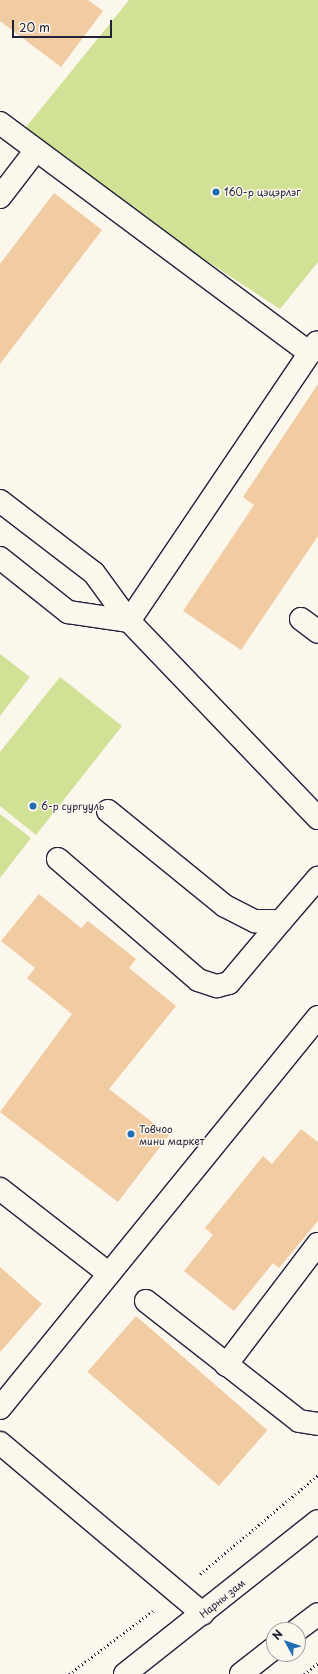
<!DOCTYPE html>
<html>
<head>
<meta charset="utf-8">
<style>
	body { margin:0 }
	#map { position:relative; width:318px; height:1674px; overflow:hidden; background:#fbf7ec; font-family:"Playpen Sans",sans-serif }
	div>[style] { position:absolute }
	.green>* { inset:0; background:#d1e296 }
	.building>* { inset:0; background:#f1cba1; transform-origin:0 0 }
	.path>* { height:2.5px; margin-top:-1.25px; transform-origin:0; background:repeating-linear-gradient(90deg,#22223b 0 1px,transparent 0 4px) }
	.roads { filter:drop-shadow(1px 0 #22223b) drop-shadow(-1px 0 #22223b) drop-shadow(0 1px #22223b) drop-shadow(0 -1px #22223b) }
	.minor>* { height:22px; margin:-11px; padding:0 11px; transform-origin:11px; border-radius:11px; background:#fbf7ec }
	.major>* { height:22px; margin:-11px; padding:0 11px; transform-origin:11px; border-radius:11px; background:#fbf7ec }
	.dots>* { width:11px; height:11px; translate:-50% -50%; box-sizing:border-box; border:2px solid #fbf7ec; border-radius:50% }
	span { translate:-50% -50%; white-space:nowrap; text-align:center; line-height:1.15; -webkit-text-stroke:3px #fbf7ec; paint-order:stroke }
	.poi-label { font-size:10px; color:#22223b }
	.left { translate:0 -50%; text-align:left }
	.street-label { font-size:10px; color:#22223b }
	.north { position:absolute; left:266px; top:1622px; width:40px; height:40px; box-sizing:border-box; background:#fbf7ec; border:1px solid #a4a2a5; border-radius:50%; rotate:310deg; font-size:11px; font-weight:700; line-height:16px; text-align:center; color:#22223b }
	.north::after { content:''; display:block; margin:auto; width:14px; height:18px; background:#1f6fb2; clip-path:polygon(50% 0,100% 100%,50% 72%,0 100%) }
	.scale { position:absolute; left:12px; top:20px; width:100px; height:18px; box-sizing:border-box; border:2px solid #22223b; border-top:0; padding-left:5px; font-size:12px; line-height:14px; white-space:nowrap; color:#22223b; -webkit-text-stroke:3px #fbf7ec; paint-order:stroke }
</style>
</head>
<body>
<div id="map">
	<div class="green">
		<i style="clip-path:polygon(129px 0,318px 0,318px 262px,280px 309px,18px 137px)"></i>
		<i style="clip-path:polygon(0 654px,30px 677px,0 716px)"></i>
		<i style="clip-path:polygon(60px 677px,122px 726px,36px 835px,0 806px,0 752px)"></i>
		<i style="clip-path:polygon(0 814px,31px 838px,0 878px)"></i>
	</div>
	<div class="building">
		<i style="clip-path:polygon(0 0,88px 0,103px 11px,61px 67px,0 21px)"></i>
		<i style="clip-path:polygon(54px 193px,102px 230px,0 364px,0 264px)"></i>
		<i style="clip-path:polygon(318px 384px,318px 536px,241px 650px,183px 611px,254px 505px,243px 497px)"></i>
		<i style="clip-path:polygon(39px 894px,81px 928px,88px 921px,136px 959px,129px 968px,176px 1006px,109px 1089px,169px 1135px,118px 1202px,0 1112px,72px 1014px,27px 978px,35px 968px,1px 941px)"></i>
		<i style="clip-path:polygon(301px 1129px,318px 1142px,318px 1221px,279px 1268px,273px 1263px,234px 1311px,184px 1271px,213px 1235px,205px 1228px,263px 1156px,272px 1164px)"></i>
		<i style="clip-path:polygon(0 1267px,42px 1304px,0 1352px)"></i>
		<i style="left:136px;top:1316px;width:174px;height:74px;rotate:41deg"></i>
	</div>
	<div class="path">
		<i style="left:200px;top:1574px;width:154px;rotate:-40deg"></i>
		<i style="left:69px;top:1674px;width:106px;rotate:-37deg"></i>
		<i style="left:304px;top:1674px;width:18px;rotate:-38deg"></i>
	</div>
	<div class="roads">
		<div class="minor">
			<i style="left:0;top:123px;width:386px;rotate:36.6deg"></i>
			<i style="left:0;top:197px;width:59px;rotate:-52.5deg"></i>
			<i style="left:0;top:501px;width:118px;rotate:37.5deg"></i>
			<i style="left:94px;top:573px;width:59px;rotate:53.9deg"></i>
			<i style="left:129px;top:621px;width:273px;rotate:46.2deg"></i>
			<i style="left:0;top:558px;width:87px;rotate:38.5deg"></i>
			<i style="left:68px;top:612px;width:62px;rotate:8.4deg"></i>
			<i style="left:301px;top:619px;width:21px;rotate:37deg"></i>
			<i style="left:129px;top:621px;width:336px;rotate:-56deg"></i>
			<i style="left:108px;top:811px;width:151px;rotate:39.1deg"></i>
			<i style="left:225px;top:906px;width:34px;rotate:27deg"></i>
			<i style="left:255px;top:921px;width:26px"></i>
			<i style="left:281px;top:921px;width:57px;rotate:-49.3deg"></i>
			<i style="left:58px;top:859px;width:185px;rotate:40.8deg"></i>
			<i style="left:198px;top:980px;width:20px;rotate:18deg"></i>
			<i style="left:217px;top:986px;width:12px;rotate:-14deg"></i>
			<i style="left:229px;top:983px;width:81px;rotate:-50deg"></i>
			<i style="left:0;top:1189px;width:138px;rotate:37.9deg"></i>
			<i style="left:146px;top:1301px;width:194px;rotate:38.1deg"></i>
			<i style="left:299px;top:1421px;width:19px;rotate:9deg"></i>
			<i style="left:226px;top:1365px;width:152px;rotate:-52.8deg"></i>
			<i style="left:0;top:1408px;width:504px;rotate:-50.88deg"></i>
			<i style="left:0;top:1443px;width:265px;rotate:40.1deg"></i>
		</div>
		<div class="major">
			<i style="left:297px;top:1630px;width:26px;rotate:-37deg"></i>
			<i style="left:125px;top:1674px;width:246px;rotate:-38.4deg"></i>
			<i style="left:241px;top:1674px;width:42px;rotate:-38.2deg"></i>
		</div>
	</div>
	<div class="dots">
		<i style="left:216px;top:192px;background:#1f6fb2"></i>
		<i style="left:33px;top:806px;background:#1f6fb2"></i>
		<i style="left:131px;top:1134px;background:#1f6fb2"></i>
	</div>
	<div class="poi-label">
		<span class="left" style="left:224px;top:192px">160-р цэцэрлэг</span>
		<span class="left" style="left:41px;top:806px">6-р сургууль</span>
		<span class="left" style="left:139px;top:1134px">Товчоо<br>мини маркет</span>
	</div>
	<div class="street-label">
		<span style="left:222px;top:1598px;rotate:-39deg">Нарны зам</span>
	</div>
	<div class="north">N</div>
	<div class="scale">20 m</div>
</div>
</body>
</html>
